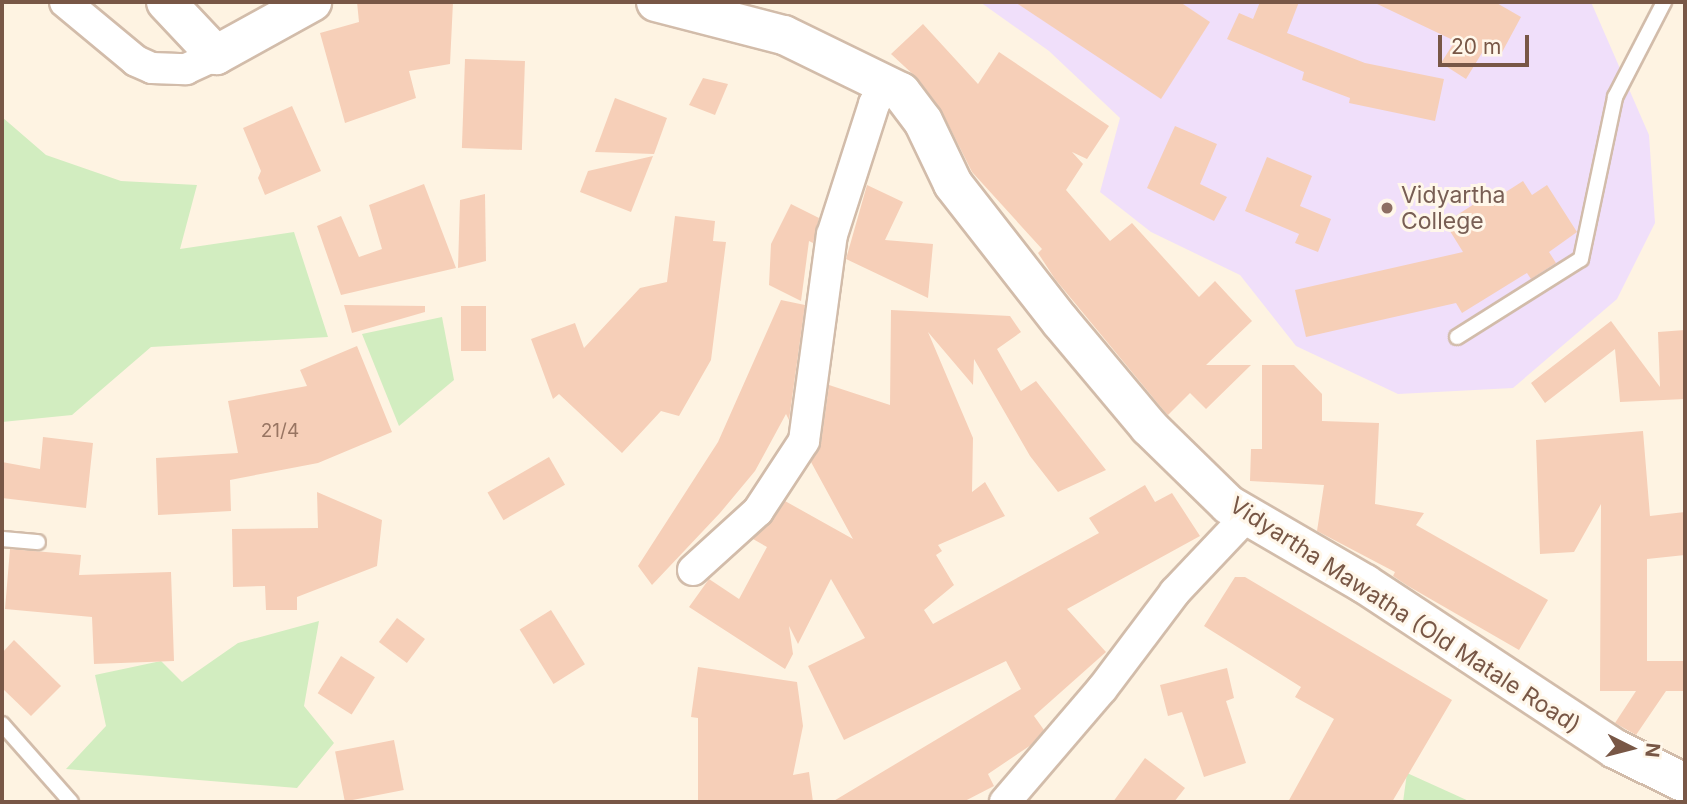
<!DOCTYPE html>
<html>
<head>
<meta charset="utf-8">
<style>
	body { margin:0 }
	#map { position:relative; width:1687px; height:804px; overflow:hidden; background:#fef3e2; font-family:Inter,sans-serif }
	div>[style] { position:absolute }
	.education>* { inset:0; background:#f0dffa }
	.green>* { inset:0; background:#d2edc0 }
	.building>* { inset:0; background:#f6cfb8; transform-origin:0 0 }
	.roads { filter:drop-shadow(2px 0 #d2bcaa) drop-shadow(-2px 0 #d2bcaa) drop-shadow(0 2px #d2bcaa) drop-shadow(0 -2px #d2bcaa) }
	.lane>* { height:14px; margin:-7px; padding:0 7px; transform-origin:7px; border-radius:7px; background:#fff }
	.street>* { height:30px; margin:-15px; padding:0 15px; transform-origin:15px; border-radius:15px; background:#fff }
	.secondary>* { height:38px; margin:-19px; padding:0 19px; transform-origin:19px; border-radius:19px; background:#fff }
	.dots>* { width:19px; height:19px; translate:-50% -50%; box-sizing:border-box; border:4px solid #fff7ea; border-radius:50% }
	span { translate:-50% -50%; white-space:nowrap; text-align:center; line-height:1.15; -webkit-text-stroke:6px #fff7ea; paint-order:stroke }
	.number-label { font-size:19px; color:#987562 }
	.number-label span { -webkit-text-stroke-width:0 }
	.education-label { font-size:23px; color:#785e54 }
	.left { translate:0 -50%; text-align:left }
	.street-label { font-size:23px; color:#785746 }
	.frame { position:absolute; inset:0; border:4px solid #785746; pointer-events:none }
	.north { position:absolute; left:1596px; top:713px; width:70px; height:70px; -webkit-text-stroke:5px #fff7ea; paint-order:stroke; rotate:96deg; font-size:19px; font-weight:700; line-height:28px; text-align:center; color:#785746 }
	.north::after { content:''; display:block; margin:auto; width:24px; height:32px; background:#785746; clip-path:polygon(50% 0,100% 100%,50% 72%,0 100%) }
	.scale { position:absolute; left:1438px; top:35px; width:91px; height:32px; box-sizing:border-box; border:4px solid #785746; border-top:0; padding-left:9px; font-size:21px; line-height:24px; white-space:nowrap; color:#785746; -webkit-text-stroke:5px #fff7ea; paint-order:stroke }
</style>
</head>
<body>
<div id="map">
	<div class="education">
		<i style="clip-path:polygon(980px 2px,1591px 2px,1649px 135px,1655px 223px,1617px 299px,1513px 388px,1398px 394px,1296px 346px,1240px 275px,1151px 232px,1100px 192px,1120px 118px,1049px 51px)"></i>
	</div>
	<div class="green">
		<i style="clip-path:polygon(2px 117px,46px 155px,121px 181px,197px 185px,180px 249px,294px 232px,328px 337px,151px 347px,72px 415px,2px 422px)"></i>
		<i style="clip-path:polygon(442px 317px,454px 380px,399px 426px,362px 334px)"></i>
		<i style="clip-path:polygon(319px 621px,304px 706px,334px 743px,297px 788px,66px 769px,106px 726px,95px 675px,161px 661px,182px 682px,238px 643px)"></i>
		<i style="clip-path:polygon(1407px 773px,1471px 802px,1403px 802px)"></i>
	</div>
	<div class="building">
		<i style="clip-path:polygon(357px 2px,453px 2px,450px 64px,409px 71px,416px 98px,345px 123px,320px 33px,359px 22px)"></i>
		<i style="clip-path:polygon(1015px 2px,1180px 2px,1210px 22px,1161px 99px)"></i>
		<i style="clip-path:polygon(1260px 2px,1299px 2px,1287px 33px,1365px 63px,1444px 79px,1435px 121px,1349px 103px,1350px 98px,1302px 80px,1304px 72px,1227px 39px,1239px 13px,1253px 19px)"></i>
		<i style="clip-path:polygon(1373px 2px,1495px 2px,1521px 17px,1500px 56px,1485px 48px,1466px 79px,1441px 63px,1455px 41px)"></i>
		<i style="clip-path:polygon(923px 24px,978px 84px,999px 52px,1109px 126px,1087px 159px,1072px 152px,1083px 164px,1066px 190px,1110px 241px,1132px 223px,1199px 297px,1215px 281px,1252px 321px,1206px 365px,1251px 365px,1206px 409px,1190px 393px,1168px 415px,1165px 412px,1055px 279px,1038px 253px,1042px 249px,972px 172px,940px 108px,918px 79px,891px 54px)"></i>
		<i style="left:465px;top:59px;width:60px;height:89px;rotate:2deg"></i>
		<i style="clip-path:polygon(703px 78px,728px 84px,715px 115px,689px 105px)"></i>
		<i style="clip-path:polygon(615px 98px,667px 118px,654px 154px,595px 152px)"></i>
		<i style="clip-path:polygon(292px 106px,321px 171px,265px 195px,258px 178px,261px 171px,243px 128px)"></i>
		<i style="clip-path:polygon(1175px 126px,1217px 144px,1200px 184px,1227px 197px,1214px 221px,1147px 188px)"></i>
		<i style="clip-path:polygon(653px 156px,631px 212px,580px 192px,588px 171px)"></i>
		<i style="clip-path:polygon(1267px 157px,1312px 176px,1300px 206px,1331px 219px,1318px 252px,1295px 243px,1299px 234px,1245px 211px)"></i>
		<i style="clip-path:polygon(1523px 181px,1532px 195px,1547px 185px,1577px 232px,1549px 252px,1556px 263px,1531px 279px,1527px 273px,1462px 313px,1456px 303px,1306px 337px,1295px 290px,1463px 252px,1445px 223px,1494px 191px,1498px 197px)"></i>
		<i style="clip-path:polygon(424px 184px,456px 268px,341px 295px,317px 226px,341px 216px,359px 257px,382px 249px,369px 205px)"></i>
		<i style="clip-path:polygon(867px 185px,903px 202px,885px 240px,933px 244px,928px 298px,846px 259px)"></i>
		<i style="clip-path:polygon(485px 194px,486px 261px,458px 268px,460px 200px)"></i>
		<i style="clip-path:polygon(791px 204px,819px 218px,813px 243px,809px 241px,801px 301px,769px 285px,771px 244px)"></i>
		<i style="clip-path:polygon(675px 216px,715px 221px,713px 241px,726px 242px,711px 360px,679px 416px,661px 411px,622px 453px,559px 394px,553px 399px,531px 339px,575px 323px,584px 348px,640px 288px,667px 282px)"></i>
		<i style="clip-path:polygon(781px 300px,805px 305px,789px 420px,786px 414px,755px 471px,720px 513px,652px 585px,638px 566px,718px 442px)"></i>
		<i style="clip-path:polygon(344px 305px,425px 306px,425px 312px,352px 333px)"></i>
		<i style="left:461px;top:306px;width:25px;height:45px"></i>
		<i style="clip-path:polygon(891px 310px,1010px 316px,1021px 332px,997px 349px,1021px 391px,1036px 381px,1106px 470px,1058px 492px,1030px 456px,974px 359px,973px 385px,928px 332px,973px 438px,972px 492px,985px 482px,1005px 516px,938px 545px,942px 551px,936px 555px,954px 585px,924px 610px,933px 624px,1099px 533px,1089px 518px,1145px 485px,1155px 502px,1172px 493px,1200px 536px,1067px 609px,1106px 652px,1034px 716px,1044px 730px,1031px 745px,988px 774px,994px 786px,963px 802px,832px 802px,1021px 689px,1006px 661px,844px 740px,808px 666px,865px 638px,831px 579px,798px 644px,789px 626px,793px 654px,785px 669px,689px 607px,709px 579px,739px 599px,767px 547px,753px 539px,785px 501px,853px 539px,811px 462px,821px 443px,829px 385px,890px 405px)"></i>
		<i style="clip-path:polygon(1611px 321px,1660px 387px,1658px 332px,1685px 330px,1685px 399px,1620px 402px,1615px 349px,1545px 403px,1531px 383px)"></i>
		<i style="clip-path:polygon(357px 346px,392px 432px,318px 463px,230px 480px,231px 511px,158px 515px,156px 458px,238px 453px,228px 401px,307px 386px,300px 370px)"></i>
		<i style="clip-path:polygon(1262px 365px,1294px 365px,1322px 394px,1322px 421px,1379px 423px,1375px 504px,1424px 513px,1416px 525px,1548px 600px,1519px 650px,1408px 586px,1393px 576px,1395px 572px,1317px 531px,1324px 485px,1250px 481px,1251px 449px,1262px 449px)"></i>
		<i style="clip-path:polygon(1643px 431px,1650px 516px,1685px 512px,1685px 555px,1647px 559px,1647px 661px,1685px 661px,1685px 691px,1666px 691px,1636px 735px,1615px 723px,1636px 691px,1600px 691px,1601px 504px,1574px 552px,1540px 554px,1536px 440px)"></i>
		<i style="clip-path:polygon(43px 437px,93px 443px,86px 508px,2px 498px,2px 462px,40px 469px)"></i>
		<i style="left:549px;top:457px;width:32px;height:71px;rotate:60deg"></i>
		<i style="clip-path:polygon(317px 492px,382px 520px,377px 566px,297px 597px,297px 610px,266px 610px,265px 586px,233px 587px,232px 529px,318px 528px)"></i>
		<i style="clip-path:polygon(10px 549px,81px 555px,79px 575px,171px 572px,174px 661px,94px 664px,92px 617px,5px 609px)"></i>
		<i style="clip-path:polygon(1235px 577px,1245px 577px,1452px 700px,1392px 802px,1288px 802px,1334px 719px,1295px 697px,1301px 687px,1204px 626px)"></i>
		<i style="left:551px;top:610px;width:64px;height:37px;rotate:58deg"></i>
		<i style="left:397px;top:618px;width:35px;height:30px;rotate:37deg"></i>
		<i style="clip-path:polygon(14px 640px,61px 686px,31px 716px,2px 688px,2px 653px)"></i>
		<i style="left:341px;top:656px;width:40px;height:44px;rotate:32deg"></i>
		<i style="clip-path:polygon(698px 667px,797px 682px,803px 726px,793px 775px,809px 772px,813px 802px,698px 802px,698px 718px,691px 717px)"></i>
		<i style="clip-path:polygon(1227px 668px,1234px 698px,1226px 701px,1246px 763px,1204px 777px,1182px 712px,1168px 716px,1160px 685px)"></i>
		<i style="left:394px;top:740px;width:51px;height:60px;rotate:79deg"></i>
		<i style="clip-path:polygon(1145px 758px,1185px 788px,1174px 802px,1113px 802px)"></i>
	</div>
	<div class="roads">
		<div class="lane">
			<i style="left:1457px;top:337px;width:146px;rotate:-32.2deg"></i>
			<i style="left:1581px;top:259px;width:166px;rotate:-78.1deg"></i>
			<i style="left:1615px;top:97px;width:107px;rotate:-62.7deg"></i>
			<i style="left:2px;top:539px;width:36px;rotate:5deg"></i>
			<i style="left:2px;top:724px;width:104px;rotate:48.5deg"></i>
		</div>
		<div class="street">
			<i style="left:65px;top:2px;width:92px;rotate:39.7deg"></i>
			<i style="left:136px;top:61px;width:17px;rotate:24deg"></i>
			<i style="left:152px;top:68px;width:34px;rotate:2deg"></i>
			<i style="left:186px;top:69px;width:33px;rotate:-25deg"></i>
			<i style="left:693px;top:570px;width:88px;rotate:-42.2deg"></i>
			<i style="left:758px;top:511px;width:84px;rotate:-56.7deg"></i>
			<i style="left:804px;top:441px;width:208px;rotate:-82.3deg"></i>
			<i style="left:832px;top:235px;width:138px;rotate:-72.2deg"></i>
			<i style="left:874px;top:104px;width:24px;rotate:-60deg"></i>
			<i style="left:1005px;top:802px;width:149px;rotate:-49.4deg"></i>
			<i style="left:1102px;top:689px;width:121px;rotate:-53deg"></i>
			<i style="left:1175px;top:592px;width:102px;rotate:-46.6deg"></i>
		</div>
		<div class="secondary">
			<i style="left:166px;top:2px;width:73px;rotate:46.7deg"></i>
			<i style="left:216px;top:55px;width:110px;rotate:-28.9deg"></i>
			<i style="left:656px;top:2px;width:132px;rotate:14.5deg"></i>
			<i style="left:784px;top:35px;width:130px;rotate:26deg"></i>
			<i style="left:901px;top:92px;width:36px;rotate:53deg"></i>
			<i style="left:923px;top:121px;width:70px;rotate:64.5deg"></i>
			<i style="left:953px;top:184px;width:175px;rotate:52deg"></i>
			<i style="left:1061px;top:322px;width:137px;rotate:50deg"></i>
			<i style="left:1149px;top:427px;width:112px;rotate:44.3deg"></i>
			<i style="left:1229px;top:505px;width:157px;rotate:30.2deg"></i>
			<i style="left:1365px;top:584px;width:300px;rotate:33.4deg"></i>
			<i style="left:1615px;top:749px;width:78px;rotate:25.9deg"></i>
		</div>
	</div>
	<div class="dots">
		<i style="left:1387px;top:208px;background:#8d6e63"></i>
	</div>
	<div class="number-label">
		<span style="left:280px;top:431px">21/4</span>
	</div>
	<div class="education-label">
		<span class="left" style="left:1401px;top:208px">Vidyartha<br>College</span>
	</div>
	<div class="street-label">
		<span style="left:1405px;top:615px;rotate:33deg">Vidyartha Mawatha (Old Matale Road)</span>
	</div>
	<div class="frame"></div>
	<div class="north">N</div>
	<div class="scale">20 m</div>
</div>
</body>
</html>
